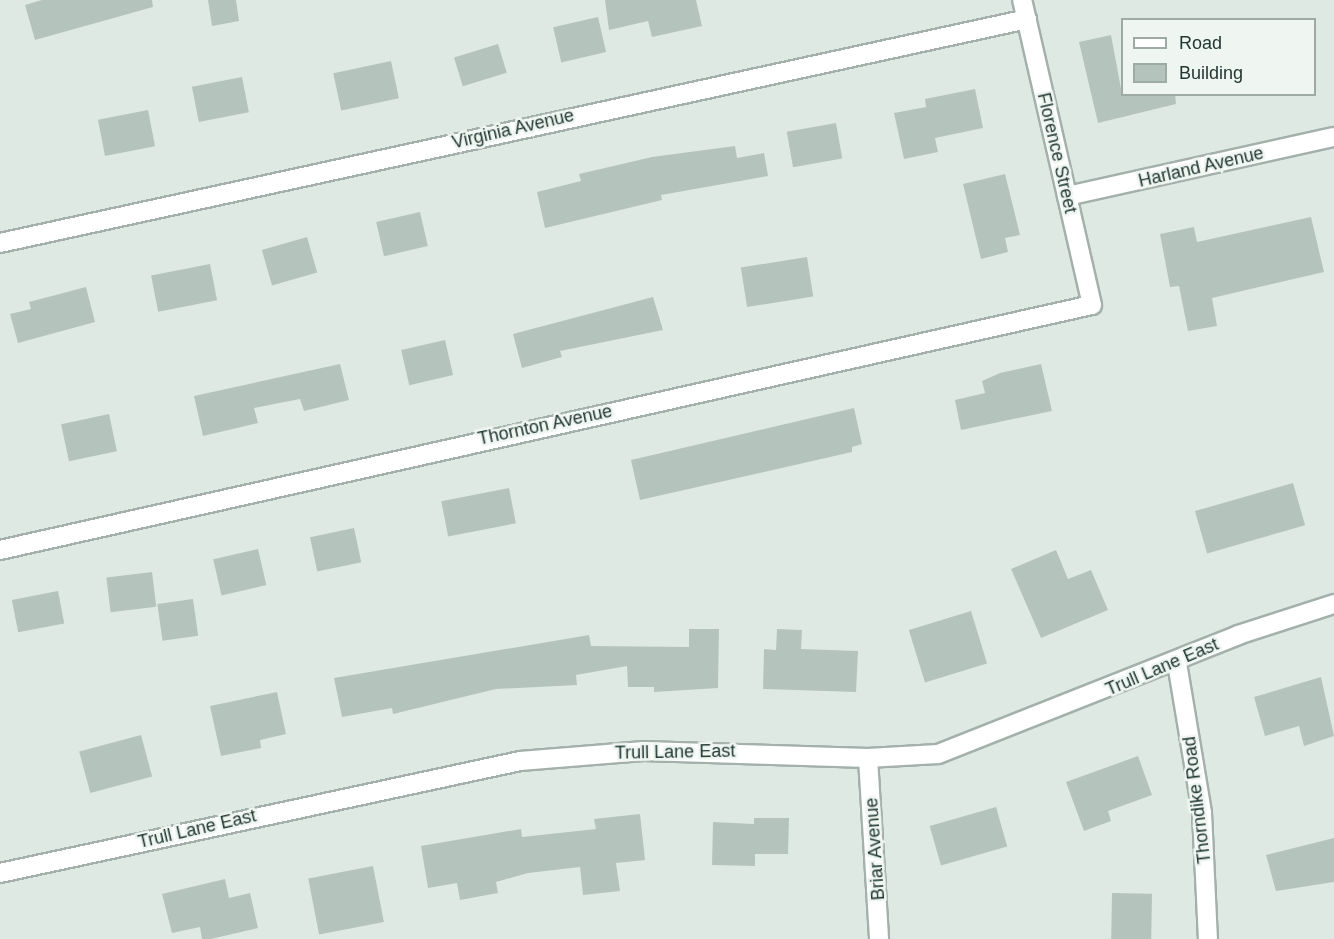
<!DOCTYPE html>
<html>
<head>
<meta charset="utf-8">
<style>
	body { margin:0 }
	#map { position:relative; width:1334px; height:939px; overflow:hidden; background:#dfe9e4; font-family:Arial,sans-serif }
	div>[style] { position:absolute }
	.building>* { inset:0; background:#b5c3bd; transform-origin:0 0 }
	.roads { filter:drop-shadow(2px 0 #a3b0ab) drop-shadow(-2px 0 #a3b0ab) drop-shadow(0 2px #a3b0ab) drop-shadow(0 -2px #a3b0ab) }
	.street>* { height:18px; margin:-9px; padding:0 9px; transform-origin:9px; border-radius:9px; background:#fff }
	span { translate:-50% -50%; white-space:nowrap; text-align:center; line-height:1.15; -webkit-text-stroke:5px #eff6f2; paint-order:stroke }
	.street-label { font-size:18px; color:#223732 }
	.legend { position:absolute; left:1121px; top:18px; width:195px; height:78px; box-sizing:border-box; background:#eff6f2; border:2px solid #9daaa5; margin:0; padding:8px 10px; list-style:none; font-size:18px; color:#223732 }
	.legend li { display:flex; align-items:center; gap:12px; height:30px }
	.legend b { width:30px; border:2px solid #9daaa5 }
</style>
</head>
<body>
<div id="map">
	<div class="building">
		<i style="clip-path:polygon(42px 0,152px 0,153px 7px,35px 40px,25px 5px)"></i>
		<i style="clip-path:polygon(208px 0,236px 0,239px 21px,212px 26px)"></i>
		<i style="clip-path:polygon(605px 0,696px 0,702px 26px,652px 37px,648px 21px,609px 30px)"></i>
		<i style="left:598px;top:17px;width:36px;height:46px;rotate:77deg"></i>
		<i style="clip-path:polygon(1111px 35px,1122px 94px,1175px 94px,1176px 104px,1098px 123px,1079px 42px)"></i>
		<i style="left:498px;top:44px;width:30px;height:46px;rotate:73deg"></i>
		<i style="left:391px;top:61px;width:38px;height:59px;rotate:78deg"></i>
		<i style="left:242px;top:77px;width:36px;height:51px;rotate:79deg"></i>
		<i style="clip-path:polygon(975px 89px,983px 128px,935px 138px,938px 152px,904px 159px,894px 113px,926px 107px,925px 99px)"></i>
		<i style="left:148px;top:110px;width:37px;height:51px;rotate:79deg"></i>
		<i style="left:836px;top:123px;width:36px;height:50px;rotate:80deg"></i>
		<i style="clip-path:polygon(735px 146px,737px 158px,764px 153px,768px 176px,661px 195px,662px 200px,545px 228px,537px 192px,581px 181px,579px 174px,652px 157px)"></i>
		<i style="clip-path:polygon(1005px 174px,1020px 235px,1005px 238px,1008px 252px,981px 259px,963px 184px)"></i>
		<i style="left:420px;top:212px;width:35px;height:45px;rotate:77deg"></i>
		<i style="clip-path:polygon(1311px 217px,1324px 272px,1212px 298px,1217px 326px,1188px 331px,1179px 286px,1170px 287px,1160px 234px,1194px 227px,1197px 242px)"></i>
		<i style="left:307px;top:237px;width:37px;height:47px;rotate:74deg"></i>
		<i style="left:807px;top:257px;width:40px;height:67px;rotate:81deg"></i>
		<i style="left:210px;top:264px;width:37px;height:60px;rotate:79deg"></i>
		<i style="clip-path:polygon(86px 287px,95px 322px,18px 343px,10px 314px,31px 309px,29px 302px)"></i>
		<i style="clip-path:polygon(653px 297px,663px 330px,560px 351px,562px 357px,522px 368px,513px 334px)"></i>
		<i style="left:445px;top:340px;width:36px;height:45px;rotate:77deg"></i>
		<i style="clip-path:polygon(340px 364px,349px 400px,304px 411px,300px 399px,254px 408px,258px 423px,203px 436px,194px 396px)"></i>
		<i style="clip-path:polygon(1041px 364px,1052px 411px,961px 430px,955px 400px,985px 393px,982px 381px,1000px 373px)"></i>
		<i style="clip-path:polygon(854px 408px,862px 444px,852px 447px,852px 452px,640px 500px,631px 460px)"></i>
		<i style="left:109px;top:414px;width:38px;height:49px;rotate:78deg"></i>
		<i style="left:1293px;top:483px;width:44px;height:102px;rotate:74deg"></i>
		<i style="left:509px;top:488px;width:36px;height:69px;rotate:79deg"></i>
		<i style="left:354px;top:528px;width:35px;height:45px;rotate:78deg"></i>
		<i style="left:258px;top:549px;width:37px;height:46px;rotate:77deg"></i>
		<i style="clip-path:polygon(1056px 550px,1068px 579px,1091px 570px,1108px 610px,1041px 638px,1011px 569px)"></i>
		<i style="left:152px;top:572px;width:35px;height:46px;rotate:83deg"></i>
		<i style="left:58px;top:591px;width:33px;height:47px;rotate:79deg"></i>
		<i style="left:193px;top:599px;width:37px;height:36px;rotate:82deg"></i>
		<i style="left:971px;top:611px;width:55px;height:65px;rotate:73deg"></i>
		<i style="clip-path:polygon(689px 629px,719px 629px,718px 688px,654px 692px,654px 687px,628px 687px,627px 666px,576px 675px,577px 685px,496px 689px,393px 714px,392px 708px,342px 717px,334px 678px,589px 635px,591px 646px,689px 647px)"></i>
		<i style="clip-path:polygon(777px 629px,802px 630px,801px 649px,858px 651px,856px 692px,763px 689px,764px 649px,776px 650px)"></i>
		<i style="clip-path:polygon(1321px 677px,1334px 736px,1304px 746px,1299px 726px,1265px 736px,1254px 697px)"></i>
		<i style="clip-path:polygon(277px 692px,286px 734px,260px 740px,261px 748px,221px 756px,210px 706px)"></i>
		<i style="left:141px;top:735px;width:43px;height:64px;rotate:75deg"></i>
		<i style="clip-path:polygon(1138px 756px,1152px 795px,1108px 811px,1111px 821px,1084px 831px,1066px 782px)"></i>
		<i style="left:996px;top:807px;width:41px;height:69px;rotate:74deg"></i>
		<i style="clip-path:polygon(640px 814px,645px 860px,616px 863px,620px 891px,583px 895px,580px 867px,528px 873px,496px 882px,498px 893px,460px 900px,457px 883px,428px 888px,421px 846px,521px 829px,522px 837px,596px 829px,594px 819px)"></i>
		<i style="clip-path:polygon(754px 818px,789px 818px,788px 854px,755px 854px,755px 866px,712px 865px,713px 822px,754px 824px)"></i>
		<i style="clip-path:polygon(1334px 838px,1334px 882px,1276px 891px,1266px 855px)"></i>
		<i style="left:373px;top:866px;width:57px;height:66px;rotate:79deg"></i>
		<i style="clip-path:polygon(225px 879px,229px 898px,250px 893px,258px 928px,211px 939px,202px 939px,200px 927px,172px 933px,162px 894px)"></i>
		<i style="left:1112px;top:893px;width:40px;height:46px;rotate:1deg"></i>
	</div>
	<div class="roads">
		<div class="street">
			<i style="left:1067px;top:196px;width:273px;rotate:-12.5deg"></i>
			<i style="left:0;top:243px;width:1051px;rotate:-12.3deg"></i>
			<i style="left:0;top:550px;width:1119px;rotate:-12.65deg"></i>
			<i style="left:1092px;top:305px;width:313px;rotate:-102.9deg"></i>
			<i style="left:1177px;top:663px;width:152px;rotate:80.5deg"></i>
			<i style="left:1202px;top:813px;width:126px;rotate:87.3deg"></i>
			<i style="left:868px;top:758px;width:181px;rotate:86.5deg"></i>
			<i style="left:0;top:873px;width:532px;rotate:-12.15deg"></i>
			<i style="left:520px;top:761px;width:124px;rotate:-4.6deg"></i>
			<i style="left:644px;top:751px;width:224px;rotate:1.8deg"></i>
			<i style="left:868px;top:758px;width:70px;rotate:-3.3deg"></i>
			<i style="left:938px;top:754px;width:323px;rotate:-21.6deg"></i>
			<i style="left:1238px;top:635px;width:101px;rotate:-17.9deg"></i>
		</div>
	</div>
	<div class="street-label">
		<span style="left:513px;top:129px;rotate:-13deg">Virginia Avenue</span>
		<span style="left:1057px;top:153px;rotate:77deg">Florence Street</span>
		<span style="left:1201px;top:167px;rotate:-13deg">Harland Avenue</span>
		<span style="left:545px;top:425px;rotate:-12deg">Thornton Avenue</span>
		<span style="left:1162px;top:667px;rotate:-23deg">Trull Lane East</span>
		<span style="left:675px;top:752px;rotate:-1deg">Trull Lane East</span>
		<span style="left:1197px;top:800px;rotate:-97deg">Thorndike Road</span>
		<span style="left:197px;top:829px;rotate:-13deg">Trull Lane East</span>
		<span style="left:875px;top:849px;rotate:-94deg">Briar Avenue</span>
	</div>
	<ul class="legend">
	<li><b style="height:8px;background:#fff"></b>Road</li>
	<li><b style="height:16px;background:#b5c3bd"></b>Building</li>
	</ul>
</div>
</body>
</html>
